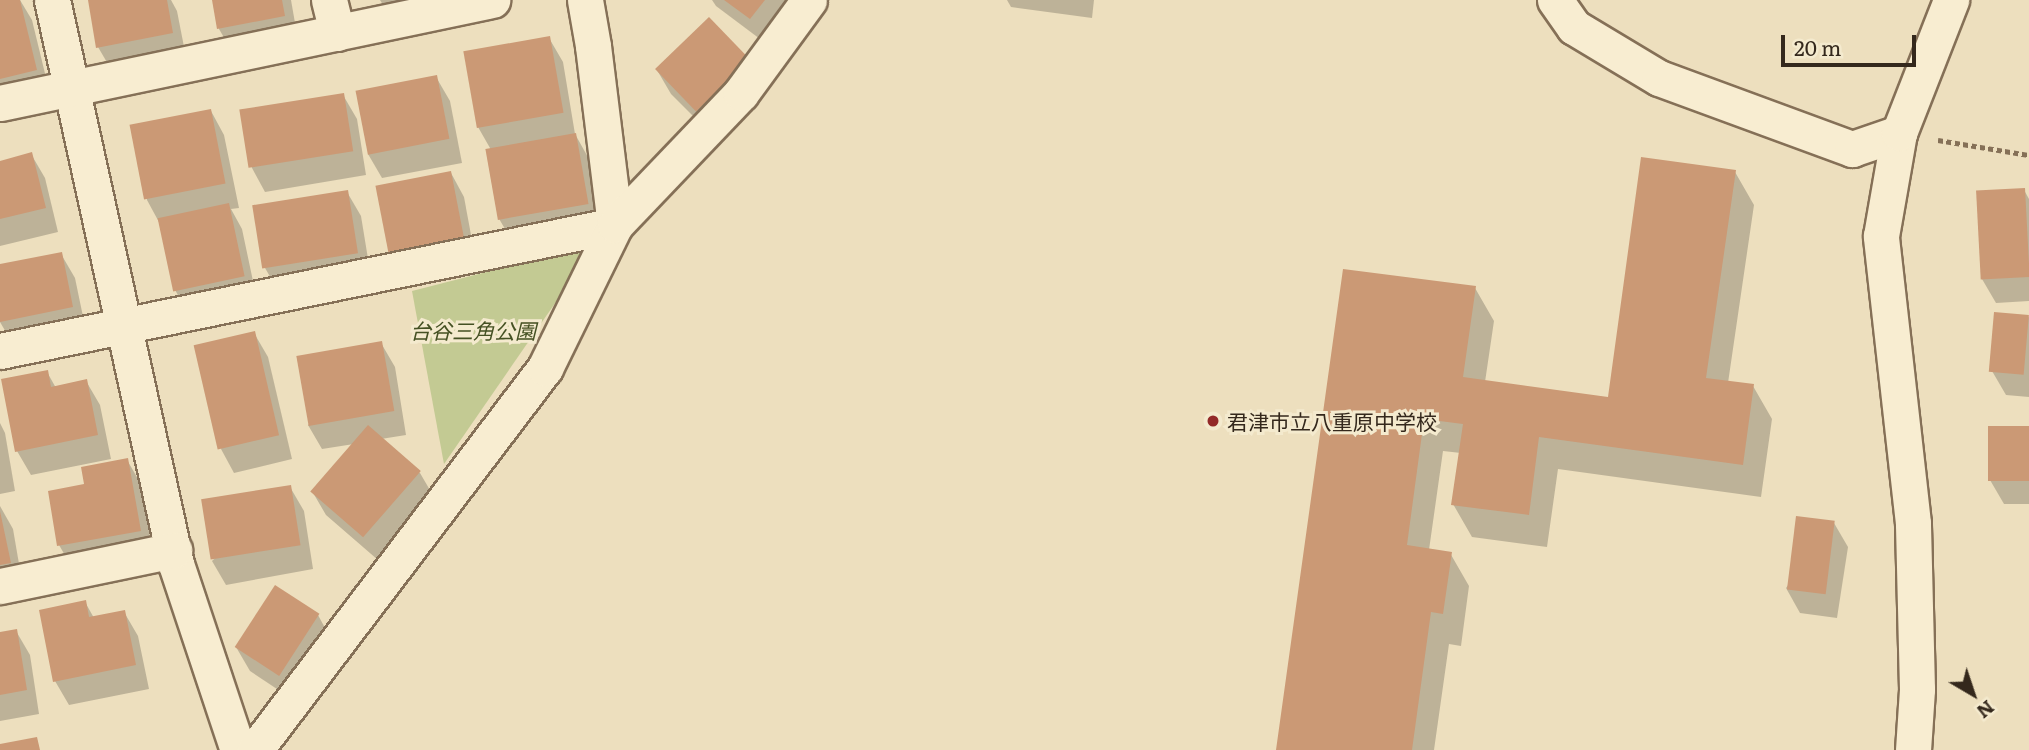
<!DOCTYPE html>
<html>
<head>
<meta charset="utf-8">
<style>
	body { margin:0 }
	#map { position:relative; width:2029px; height:750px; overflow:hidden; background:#eddfbe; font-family:Literata,"Noto Sans JP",serif }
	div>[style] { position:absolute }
	.green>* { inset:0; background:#c3ca93 }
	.shadow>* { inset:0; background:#0003 }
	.building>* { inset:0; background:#cb9975; transform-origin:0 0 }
	.path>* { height:4.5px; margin-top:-2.25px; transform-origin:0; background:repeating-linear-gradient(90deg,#857057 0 5px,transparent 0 8.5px) }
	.roads { filter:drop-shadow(2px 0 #857057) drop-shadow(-2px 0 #857057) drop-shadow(0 2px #857057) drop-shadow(0 -2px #857057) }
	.street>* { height:35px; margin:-17.5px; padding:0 17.5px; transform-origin:17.5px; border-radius:17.5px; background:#f8edd1 }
	.dots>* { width:19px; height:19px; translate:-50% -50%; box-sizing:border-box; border:4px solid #f4eace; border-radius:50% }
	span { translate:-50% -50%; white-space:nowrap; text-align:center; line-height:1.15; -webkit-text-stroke:6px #f4eace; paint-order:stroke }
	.park-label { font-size:21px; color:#455123; font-style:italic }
	.poi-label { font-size:21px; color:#34281c }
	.left { translate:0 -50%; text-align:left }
	.north { position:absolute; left:1938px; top:659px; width:70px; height:70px; -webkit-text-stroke:5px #f4eace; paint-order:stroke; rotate:141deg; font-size:19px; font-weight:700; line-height:28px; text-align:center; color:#34281c }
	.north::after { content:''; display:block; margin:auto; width:24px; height:32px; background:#34281c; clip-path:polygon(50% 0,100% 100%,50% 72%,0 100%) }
	.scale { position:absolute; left:1781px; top:35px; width:135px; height:32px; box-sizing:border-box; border:4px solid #34281c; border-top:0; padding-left:9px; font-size:21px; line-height:24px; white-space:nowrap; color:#34281c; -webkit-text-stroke:5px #f4eace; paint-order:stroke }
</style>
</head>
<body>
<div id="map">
	<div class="green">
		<i style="clip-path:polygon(596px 244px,444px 464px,412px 291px)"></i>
	</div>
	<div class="shadow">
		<i style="clip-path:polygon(20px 0,32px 20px,50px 94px,0 106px,0 1px)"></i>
		<i style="clip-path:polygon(89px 0,171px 0,177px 11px,186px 57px,112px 71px,98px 47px)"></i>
		<i style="clip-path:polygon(213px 0,291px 0,298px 40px,233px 53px,219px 29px)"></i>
		<i style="clip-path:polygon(380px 0,428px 0,385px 8px)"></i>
		<i style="clip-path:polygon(712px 0,796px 0,764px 42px,716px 6px)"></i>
		<i style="clip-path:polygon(1007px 0,1094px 0,1092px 18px,1011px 7px)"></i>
		<i style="clip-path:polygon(709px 20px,762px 84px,711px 134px,671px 94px,657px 70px)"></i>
		<i style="clip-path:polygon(549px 38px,563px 62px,575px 134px,589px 159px,600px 228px,512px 241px,498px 217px,490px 148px,478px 127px)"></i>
		<i style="clip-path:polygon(436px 77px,450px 101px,462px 163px,382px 178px,368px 154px)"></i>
		<i style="clip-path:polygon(343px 95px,357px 119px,366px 175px,265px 192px,252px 168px,242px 112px)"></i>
		<i style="clip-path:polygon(211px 111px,224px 135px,239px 208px,231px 209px,242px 229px,257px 300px,189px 314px,175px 290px,160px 224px,147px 200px,132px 128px)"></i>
		<i style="clip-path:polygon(31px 154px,45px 178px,58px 232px,0 246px,0 163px)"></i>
		<i style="clip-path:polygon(1735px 172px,1754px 205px,1728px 383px,1753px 386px,1772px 419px,1761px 497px,1558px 469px,1547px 547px,1472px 537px,1453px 504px,1461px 453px,1443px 451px,1429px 550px,1450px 553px,1469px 586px,1461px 646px,1449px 644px,1434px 750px,1278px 750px,1475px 288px,1494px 321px,1485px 382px,1609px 399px)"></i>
		<i style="clip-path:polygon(451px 173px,464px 197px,476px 262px,403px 275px,389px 251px,378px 186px)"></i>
		<i style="clip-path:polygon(2024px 190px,2029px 199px,2029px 301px,1996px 303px,1982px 279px)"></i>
		<i style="clip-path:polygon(347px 192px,361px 216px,371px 277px,279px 292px,265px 268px)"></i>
		<i style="clip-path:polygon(61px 254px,75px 278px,86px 331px,14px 346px,0 322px,0 266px)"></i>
		<i style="clip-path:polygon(2029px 316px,2029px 397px,2006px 395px,1992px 371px)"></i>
		<i style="clip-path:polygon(254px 333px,268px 357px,292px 459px,234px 473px,221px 449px)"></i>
		<i style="clip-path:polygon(381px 343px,395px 367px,406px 435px,381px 439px,420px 473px,434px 497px,378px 560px,326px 515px,312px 491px,354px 444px,322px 449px,308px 425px)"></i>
		<i style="clip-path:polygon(47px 372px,56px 388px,86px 381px,100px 405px,111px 459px,31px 475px,17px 451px)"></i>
		<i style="clip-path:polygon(0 423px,5px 433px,15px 491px,0 494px)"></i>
		<i style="clip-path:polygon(2029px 427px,2029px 504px,2004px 504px,1990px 480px)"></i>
		<i style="clip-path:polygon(127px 460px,141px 484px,153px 555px,73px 569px,59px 545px)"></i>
		<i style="clip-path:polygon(290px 487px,304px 511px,313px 569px,226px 585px,212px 561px)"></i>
		<i style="clip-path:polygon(0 506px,13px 529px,23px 587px,0 591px)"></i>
		<i style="clip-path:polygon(1834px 523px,1848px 547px,1837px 618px,1800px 613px,1786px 588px)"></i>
		<i style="clip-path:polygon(85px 602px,94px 618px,124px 612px,138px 636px,149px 689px,69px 705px,55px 681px)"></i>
		<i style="clip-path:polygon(318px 615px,331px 639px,292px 699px,250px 671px,236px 647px)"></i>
		<i style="clip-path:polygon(16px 631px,30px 655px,39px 714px,0 721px,0 633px)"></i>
	</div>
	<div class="building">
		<i style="clip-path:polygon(0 0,20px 0,37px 70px,0 79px)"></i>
		<i style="clip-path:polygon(88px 0,167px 0,173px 33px,96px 48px)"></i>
		<i style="clip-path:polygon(212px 0,282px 0,285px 16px,217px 29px)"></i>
		<i style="clip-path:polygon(724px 0,765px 0,750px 19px)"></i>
		<i style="left:709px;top:17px;width:59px;height:75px;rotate:46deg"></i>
		<i style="left:550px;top:36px;width:78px;height:88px;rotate:80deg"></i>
		<i style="left:437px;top:75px;width:65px;height:83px;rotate:79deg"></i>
		<i style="left:344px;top:93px;width:59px;height:106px;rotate:81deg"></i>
		<i style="left:211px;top:109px;width:76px;height:83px;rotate:79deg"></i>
		<i style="left:576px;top:133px;width:72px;height:92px;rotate:80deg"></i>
		<i style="clip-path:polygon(32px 152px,46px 208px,0 219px,0 161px)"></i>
		<i style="clip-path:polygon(1641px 157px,1736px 170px,1706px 378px,1754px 384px,1743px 465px,1539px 437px,1529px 515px,1451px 505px,1463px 424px,1424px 419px,1407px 545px,1452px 552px,1443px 614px,1431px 612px,1412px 750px,1276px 750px,1343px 269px,1476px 286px,1463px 377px,1608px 397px)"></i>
		<i style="left:451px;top:171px;width:68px;height:77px;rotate:79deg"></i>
		<i style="left:2025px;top:188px;width:89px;height:49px;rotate:87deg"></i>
		<i style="left:348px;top:190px;width:64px;height:97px;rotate:81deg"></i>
		<i style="left:229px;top:203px;width:75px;height:73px;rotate:78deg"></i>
		<i style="clip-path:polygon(62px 252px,73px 307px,0 322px,0 264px)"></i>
		<i style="left:1994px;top:312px;width:35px;height:60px;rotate:5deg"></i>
		<i style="left:255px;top:331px;width:107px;height:63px;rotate:77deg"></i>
		<i style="left:382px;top:341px;width:71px;height:87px;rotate:80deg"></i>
		<i style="clip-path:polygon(48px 370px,51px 387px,87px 379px,98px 435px,15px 452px,1px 379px)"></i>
		<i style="left:368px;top:425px;width:70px;height:88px;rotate:41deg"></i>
		<i style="left:1988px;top:426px;width:41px;height:55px"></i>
		<i style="clip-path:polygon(128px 458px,141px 531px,57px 546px,48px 491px,84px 484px,81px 467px)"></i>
		<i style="left:291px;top:485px;width:61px;height:91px;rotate:81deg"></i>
		<i style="clip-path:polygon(0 511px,11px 563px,0 565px)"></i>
		<i style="left:1796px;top:516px;width:39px;height:74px;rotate:7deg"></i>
		<i style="left:275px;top:585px;width:53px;height:74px;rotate:33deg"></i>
		<i style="clip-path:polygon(86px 600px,89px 617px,125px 610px,136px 665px,53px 682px,39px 610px)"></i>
		<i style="clip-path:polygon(17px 629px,27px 690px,0 695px,0 632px)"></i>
		<i style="clip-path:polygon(37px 737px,40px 750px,0 750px,0 744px)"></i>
	</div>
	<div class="path">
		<i style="left:1938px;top:140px;width:92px;rotate:9.4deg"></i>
	</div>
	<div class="roads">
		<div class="street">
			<i style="left:52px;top:0;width:577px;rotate:77.6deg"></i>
			<i style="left:176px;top:564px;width:196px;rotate:71.6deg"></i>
			<i style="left:329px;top:0;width:34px;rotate:76deg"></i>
			<i style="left:585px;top:0;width:47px;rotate:80.1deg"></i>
			<i style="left:593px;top:46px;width:180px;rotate:83deg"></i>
			<i style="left:1555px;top:0;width:33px;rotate:55deg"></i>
			<i style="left:1574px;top:27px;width:99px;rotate:31deg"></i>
			<i style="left:1659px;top:78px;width:206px;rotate:20.2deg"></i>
			<i style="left:1852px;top:149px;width:50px;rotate:-18.8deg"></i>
			<i style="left:0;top:103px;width:503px;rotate:-11.82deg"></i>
			<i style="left:0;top:351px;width:628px;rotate:-11.58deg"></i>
			<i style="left:0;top:586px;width:178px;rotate:-11.7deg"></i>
			<i style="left:255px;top:750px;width:480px;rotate:-52.8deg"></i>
			<i style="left:545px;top:368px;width:159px;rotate:-63.9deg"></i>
			<i style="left:615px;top:225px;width:182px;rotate:-46.3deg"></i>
			<i style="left:741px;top:93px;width:115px;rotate:-53.8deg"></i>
			<i style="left:1913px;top:750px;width:61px;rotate:-86.2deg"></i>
			<i style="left:1917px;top:689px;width:166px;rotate:-91.4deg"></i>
			<i style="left:1913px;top:523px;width:289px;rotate:-96.4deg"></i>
			<i style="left:1881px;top:236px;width:105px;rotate:-80.1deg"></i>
			<i style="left:1899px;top:133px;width:143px;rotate:-68.6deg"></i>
		</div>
	</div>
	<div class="dots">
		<i style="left:1213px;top:421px;background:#932928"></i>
	</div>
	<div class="park-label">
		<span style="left:473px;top:330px">台谷三角公園</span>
	</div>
	<div class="poi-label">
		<span class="left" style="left:1227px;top:421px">君津市立八重原中学校</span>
	</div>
	<div class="north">N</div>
	<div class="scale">20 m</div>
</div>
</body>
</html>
